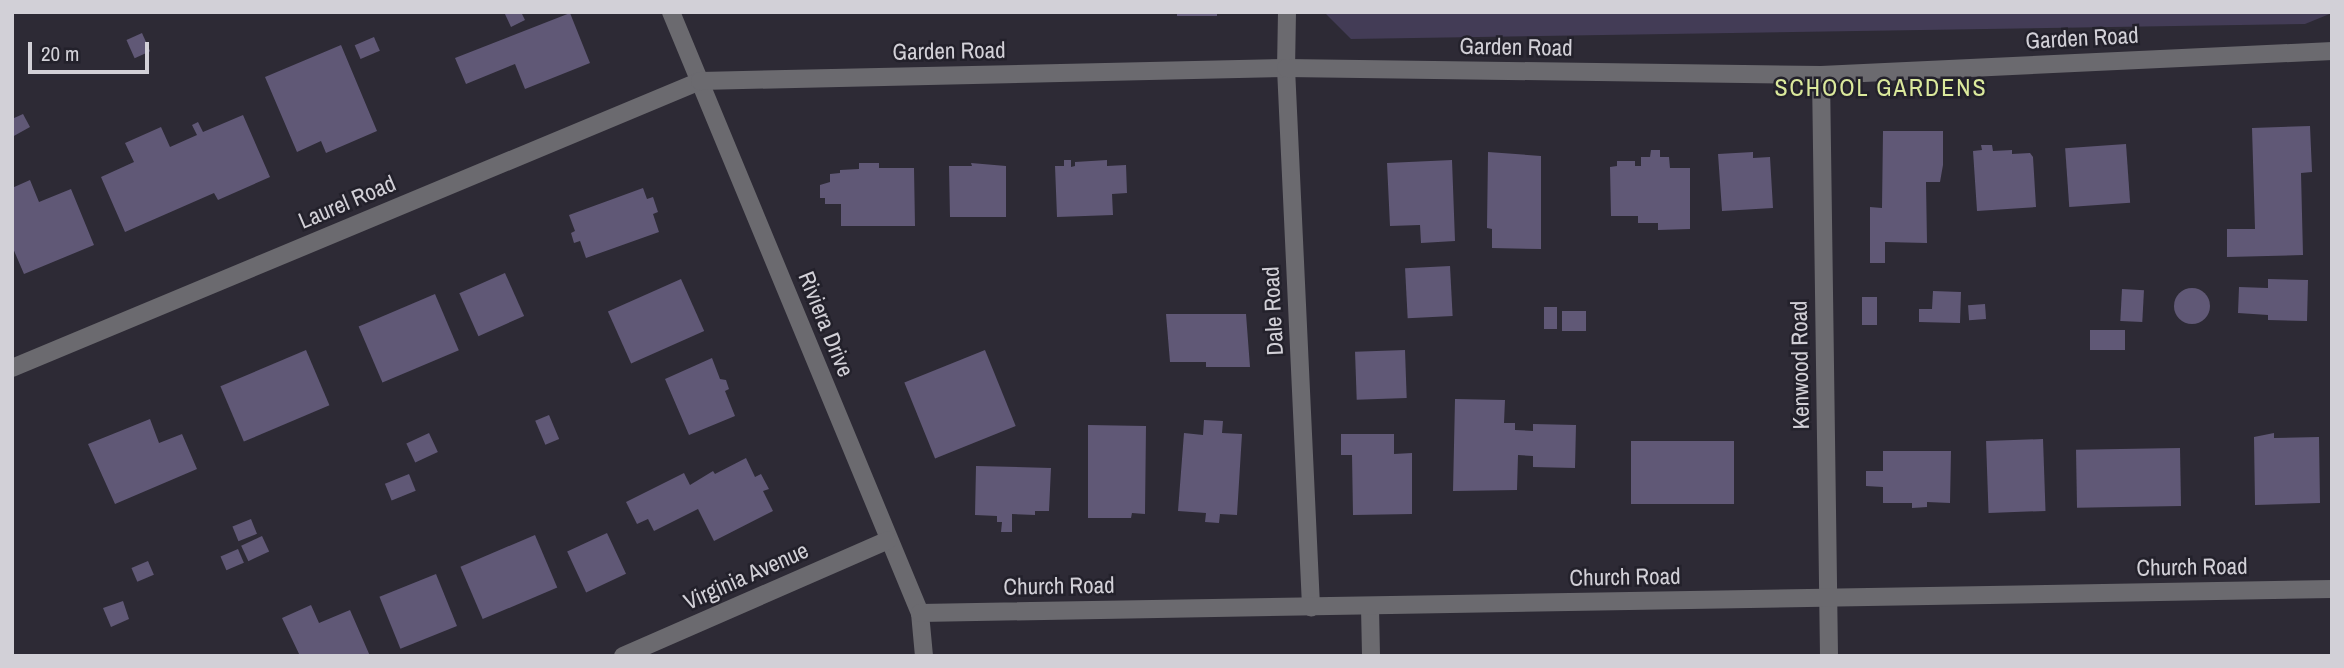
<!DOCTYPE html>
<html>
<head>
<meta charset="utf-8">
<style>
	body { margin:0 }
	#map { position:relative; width:2344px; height:668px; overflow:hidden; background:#2d2a35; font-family:"Archivo Narrow",sans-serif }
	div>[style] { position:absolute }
	.green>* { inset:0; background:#433c56 }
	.building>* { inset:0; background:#605876; transform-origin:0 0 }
	.round { border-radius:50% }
	.minor>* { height:18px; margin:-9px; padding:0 9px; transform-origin:9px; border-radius:9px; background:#6b6a6f }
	span { translate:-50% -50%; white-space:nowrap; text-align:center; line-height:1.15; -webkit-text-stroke:5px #23212b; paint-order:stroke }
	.street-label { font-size:23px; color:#d2d0d7 }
	.neighbourhood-label { font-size:24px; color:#dbe99c; letter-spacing:2px }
	.frame { position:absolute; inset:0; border:14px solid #d2d0d7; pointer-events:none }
	.scale { position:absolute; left:28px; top:42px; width:121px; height:32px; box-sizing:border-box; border:4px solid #d2d0d7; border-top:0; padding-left:9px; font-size:21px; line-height:24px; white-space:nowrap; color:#d2d0d7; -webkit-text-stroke:5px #23212b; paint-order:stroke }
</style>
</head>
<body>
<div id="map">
	<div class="green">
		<i style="clip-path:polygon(1324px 12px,2332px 12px,2332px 13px,2305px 24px,1351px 39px)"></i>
	</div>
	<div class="building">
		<i style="clip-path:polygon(504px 12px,521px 12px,525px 20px,511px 27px)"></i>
		<i style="left:1177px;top:12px;width:40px;height:4px"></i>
		<i style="clip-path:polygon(570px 13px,590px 63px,525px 89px,515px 64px,466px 84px,455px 58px)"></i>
		<i style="left:142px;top:33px;width:20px;height:17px;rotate:66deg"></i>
		<i style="left:374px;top:37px;width:15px;height:21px;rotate:67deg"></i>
		<i style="clip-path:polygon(341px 45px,377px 131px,326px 153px,321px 141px,297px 152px,265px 77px)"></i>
		<i style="clip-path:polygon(23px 114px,30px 127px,12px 137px,12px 119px)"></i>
		<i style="clip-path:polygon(243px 115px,270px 177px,218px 200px,214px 193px,125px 232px,101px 177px,134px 162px,125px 143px,161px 127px,170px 147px,197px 135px,192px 125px,198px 122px,203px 132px)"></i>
		<i style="clip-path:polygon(2310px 126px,2312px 172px,2301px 173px,2303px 255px,2227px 257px,2227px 229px,2255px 229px,2252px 128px)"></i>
		<i style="clip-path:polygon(1883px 131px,1943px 131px,1943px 165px,1940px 182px,1926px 182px,1927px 243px,1885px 242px,1885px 263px,1870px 263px,1870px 207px,1882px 208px)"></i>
		<i style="left:2126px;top:144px;width:59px;height:61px;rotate:86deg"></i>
		<i style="clip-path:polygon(1981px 145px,1992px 145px,1993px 151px,2012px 150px,2012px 154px,2030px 153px,2033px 157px,2036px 207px,1977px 211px,1973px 151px,1982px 150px)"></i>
		<i style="clip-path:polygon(1651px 150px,1660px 150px,1660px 157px,1669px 157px,1670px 168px,1690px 168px,1690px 229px,1658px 230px,1658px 223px,1638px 223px,1638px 216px,1611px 216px,1610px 167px,1617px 166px,1617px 161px,1635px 161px,1635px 166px,1641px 166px,1641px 157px,1650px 157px)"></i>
		<i style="clip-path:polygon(1488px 152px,1541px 156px,1541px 249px,1492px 248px,1492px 229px,1487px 228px)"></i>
		<i style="clip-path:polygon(1753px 152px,1753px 158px,1770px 157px,1773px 208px,1722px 211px,1718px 154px)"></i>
		<i style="clip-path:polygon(1064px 160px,1071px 160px,1071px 167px,1075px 166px,1075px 162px,1107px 160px,1107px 166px,1126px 165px,1127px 193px,1112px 194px,1113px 215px,1057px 217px,1055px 166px,1064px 166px)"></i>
		<i style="clip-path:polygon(1452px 160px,1455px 241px,1421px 243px,1420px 225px,1390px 226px,1387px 163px)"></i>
		<i style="clip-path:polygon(859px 163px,879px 163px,879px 168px,914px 168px,915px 226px,841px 226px,841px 204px,825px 204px,825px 198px,820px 198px,820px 185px,830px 182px,830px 174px,840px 173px,840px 170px,859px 169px)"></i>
		<i style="clip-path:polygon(971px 163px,1006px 166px,1006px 217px,950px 217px,949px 166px,972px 166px)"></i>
		<i style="clip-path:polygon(30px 180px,39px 202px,71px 189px,94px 245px,24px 274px,12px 246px,12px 188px)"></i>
		<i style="clip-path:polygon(643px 188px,647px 199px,653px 197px,658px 212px,653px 214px,659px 232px,586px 258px,580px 241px,574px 243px,571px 233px,575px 231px,569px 215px)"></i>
		<i style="left:1450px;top:266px;width:50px;height:45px;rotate:87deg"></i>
		<i style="left:505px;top:273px;width:47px;height:50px;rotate:66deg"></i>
		<i style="left:681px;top:279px;width:57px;height:80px;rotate:66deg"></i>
		<i style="clip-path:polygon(2268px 279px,2308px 280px,2307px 321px,2268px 320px,2268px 315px,2238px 313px,2239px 287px,2268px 288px)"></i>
		<i class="round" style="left:2174px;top:288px;width:36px;height:36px"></i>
		<i style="left:2122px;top:289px;width:22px;height:32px;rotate:3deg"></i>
		<i style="clip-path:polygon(1933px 291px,1961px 292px,1960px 323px,1919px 322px,1919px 309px,1932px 309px)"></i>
		<i style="left:435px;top:294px;width:61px;height:83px;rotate:67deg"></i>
		<i style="left:1862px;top:297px;width:15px;height:28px"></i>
		<i style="left:1985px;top:304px;width:15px;height:17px;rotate:86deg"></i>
		<i style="left:1544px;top:307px;width:13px;height:22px"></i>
		<i style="left:1562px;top:311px;width:24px;height:20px"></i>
		<i style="clip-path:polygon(1166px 314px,1246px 314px,1250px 367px,1206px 367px,1206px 362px,1170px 362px)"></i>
		<i style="left:2125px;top:330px;width:20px;height:35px;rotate:90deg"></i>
		<i style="left:306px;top:350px;width:60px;height:93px;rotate:67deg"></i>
		<i style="left:985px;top:350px;width:82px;height:87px;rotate:68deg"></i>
		<i style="left:1405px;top:350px;width:48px;height:50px;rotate:88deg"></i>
		<i style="clip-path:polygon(712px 358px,720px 379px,726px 380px,729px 389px,725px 391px,735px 416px,689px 435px,665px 379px)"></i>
		<i style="clip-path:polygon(1455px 399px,1505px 400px,1504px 423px,1515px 423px,1515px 430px,1533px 431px,1533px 424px,1576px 425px,1575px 468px,1533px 467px,1533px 456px,1518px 455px,1517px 490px,1453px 491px)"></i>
		<i style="left:549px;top:415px;width:26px;height:15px;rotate:67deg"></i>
		<i style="clip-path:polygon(150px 419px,159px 443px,182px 434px,197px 469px,115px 504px,88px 444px)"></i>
		<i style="clip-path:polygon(1204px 420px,1223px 421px,1222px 433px,1242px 434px,1237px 515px,1220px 514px,1219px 523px,1205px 522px,1206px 513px,1178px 511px,1184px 433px,1203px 435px)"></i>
		<i style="clip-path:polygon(1088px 425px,1146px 426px,1145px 514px,1132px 513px,1131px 518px,1088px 518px)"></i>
		<i style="left:429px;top:433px;width:21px;height:25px;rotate:65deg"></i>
		<i style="clip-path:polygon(2274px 433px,2274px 438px,2319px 437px,2320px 503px,2255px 505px,2254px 437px)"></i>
		<i style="clip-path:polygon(1341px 434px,1394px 434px,1394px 454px,1412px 453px,1412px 514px,1353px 515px,1352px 455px,1341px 455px)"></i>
		<i style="left:2043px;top:439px;width:72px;height:57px;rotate:88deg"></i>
		<i style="left:1631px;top:441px;width:103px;height:63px"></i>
		<i style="left:2180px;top:448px;width:58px;height:104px;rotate:89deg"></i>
		<i style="clip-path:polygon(1883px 451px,1951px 451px,1950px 503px,1927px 502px,1927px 507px,1912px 508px,1912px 503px,1883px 503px,1883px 487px,1866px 486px,1866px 471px,1883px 471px)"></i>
		<i style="clip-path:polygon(746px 458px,755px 477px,761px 474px,769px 489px,763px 491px,773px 511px,714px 541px,698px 509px,654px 531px,648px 519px,637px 524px,626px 502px,684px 473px,690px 485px,713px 471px,715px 474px)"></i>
		<i style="clip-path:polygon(976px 466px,1051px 468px,1049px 511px,1035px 511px,1035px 515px,1012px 514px,1012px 532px,1001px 532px,1002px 522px,997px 522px,997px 516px,975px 515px)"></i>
		<i style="left:409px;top:474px;width:18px;height:26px;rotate:68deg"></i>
		<i style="left:251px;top:519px;width:16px;height:20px;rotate:68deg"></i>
		<i style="left:607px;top:533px;width:45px;height:44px;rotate:65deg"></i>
		<i style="left:535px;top:535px;width:57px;height:81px;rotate:67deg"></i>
		<i style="left:262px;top:536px;width:17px;height:23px;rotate:65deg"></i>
		<i style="left:238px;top:549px;width:15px;height:19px;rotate:67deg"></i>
		<i style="left:148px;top:561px;width:15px;height:18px;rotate:67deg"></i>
		<i style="left:436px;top:574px;width:56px;height:61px;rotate:68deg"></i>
		<i style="clip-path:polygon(123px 601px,129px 619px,111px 627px,103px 608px)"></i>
		<i style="clip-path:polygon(311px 605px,319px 623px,350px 610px,370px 656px,300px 656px,282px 618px)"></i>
	</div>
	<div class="minor">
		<i style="left:671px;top:12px;width:651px;rotate:67.5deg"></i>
		<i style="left:920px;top:613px;width:43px;rotate:84.7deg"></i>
		<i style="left:1287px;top:12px;width:56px;rotate:91deg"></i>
		<i style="left:1286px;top:68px;width:540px;rotate:87.34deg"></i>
		<i style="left:1821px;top:75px;width:581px;rotate:89.21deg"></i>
		<i style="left:12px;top:368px;width:745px;rotate:-22.64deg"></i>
		<i style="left:700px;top:81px;width:586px;rotate:-1.27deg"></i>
		<i style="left:1286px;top:68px;width:535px;rotate:0.75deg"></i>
		<i style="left:1821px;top:75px;width:512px;rotate:-2.69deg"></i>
		<i style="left:1370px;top:607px;width:49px;rotate:88.8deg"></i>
		<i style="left:920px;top:613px;width:1412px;rotate:-0.97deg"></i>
		<i style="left:623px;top:656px;width:289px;rotate:-23.6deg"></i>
	</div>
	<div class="street-label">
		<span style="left:2082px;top:38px;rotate:-3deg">Garden Road</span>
		<span style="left:1516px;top:47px;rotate:1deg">Garden Road</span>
		<span style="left:949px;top:51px;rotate:-1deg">Garden Road</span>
		<span style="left:347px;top:202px;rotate:-23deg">Laurel Road</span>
		<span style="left:1273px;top:311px;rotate:-93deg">Dale Road</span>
		<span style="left:826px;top:324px;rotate:68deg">Riviera Drive</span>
		<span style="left:1800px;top:365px;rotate:-91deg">Kenwood Road</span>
		<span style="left:2192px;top:567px;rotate:-1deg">Church Road</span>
		<span style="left:746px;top:576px;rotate:-24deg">Virginia Avenue</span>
		<span style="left:1625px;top:577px;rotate:-1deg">Church Road</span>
		<span style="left:1059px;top:586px;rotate:-1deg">Church Road</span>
	</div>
	<div class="neighbourhood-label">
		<span style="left:1881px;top:88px">SCHOOL GARDENS</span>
	</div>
	<div class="frame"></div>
	<div class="scale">20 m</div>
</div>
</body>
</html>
